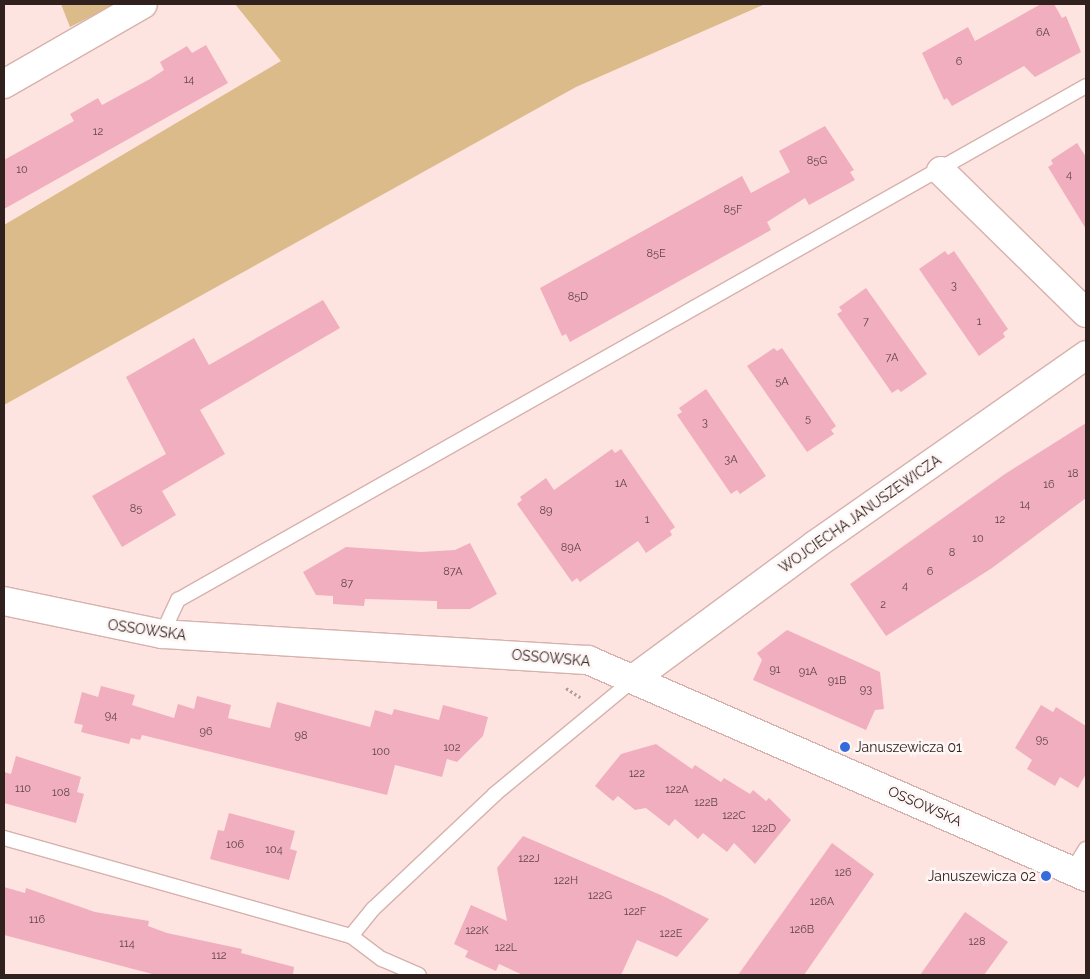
<!DOCTYPE html>
<html>
<head>
<meta charset="utf-8">
<style>
	body { margin:0 }
	#map { position:relative; width:1090px; height:979px; overflow:hidden; background:#fde4e1; font-family:Raleway,sans-serif }
	div>[style] { position:absolute }
	.green>* { inset:0; background:#dbbb89 }
	.building>* { inset:0; background:#f1aebe }
	.path>* { height:3px; margin-top:-1.5px; transform-origin:0; background:repeating-linear-gradient(90deg,#b19c99 0 2.5px,transparent 0 5px) }
	.roads { filter:drop-shadow(1px 0 #d7b1ac) drop-shadow(-1px 0 #d7b1ac) drop-shadow(0 1px #d7b1ac) drop-shadow(0 -1px #d7b1ac) }
	.service>* { height:14px; margin:-7px; padding:0 7px; transform-origin:7px; border-radius:7px; background:#fff }
	.minor>* { height:28px; margin:-14px; padding:0 14px; transform-origin:14px; border-radius:14px; background:#fff }
	.dots>* { width:14px; height:14px; translate:-50% -50%; box-sizing:border-box; border:2px solid #fef6f5; border-radius:50% }
	span { translate:-50% -50%; white-space:nowrap; text-align:center; line-height:1.15; -webkit-text-stroke:5px #fef6f5; paint-order:stroke }
	.number-label { font-size:11px; color:#604447 }
	.number-label span { -webkit-text-stroke-width:0 }
	.street-label { font-size:14px; color:#30211f }
	.poi-label { font-size:14px; color:#30211f }
	.left { translate:0 -50%; text-align:left }
	.right { translate:-100% -50%; text-align:right }
	.frame { position:absolute; inset:0; border:5px solid #30211f; pointer-events:none }
</style>
</head>
<body>
<div id="map">
	<div class="green">
		<i style="clip-path:polygon(61px 4px,116px 4px,70px 27px)"></i>
		<i style="clip-path:polygon(235px 4px,765px 4px,576px 87px,4px 405px,4px 225px,281px 61px)"></i>
	</div>
	<div class="building">
		<i style="clip-path:polygon(1041px 4px,1054px 4px,1062px 18px,1066px 16px,1081px 52px,1035px 77px,1024px 66px,952px 106px,947px 98px,944px 100px,922px 53px,968px 27px,975px 41px)"></i>
		<i style="clip-path:polygon(206px 45px,228px 83px,4px 209px,4px 160px,74px 121px,70px 114px,98px 98px,102px 105px,150px 79px,164px 70px,160px 62px,187px 46px,192px 53px)"></i>
		<i style="clip-path:polygon(825px 126px,854px 170px,850px 172px,855px 180px,809px 205px,805px 198px,767px 222px,771px 230px,570px 342px,566px 334px,562px 336px,540px 288px,742px 176px,751px 193px,790px 172px,779px 151px)"></i>
		<i style="clip-path:polygon(1077px 143px,1086px 157px,1086px 229px,1048px 167px,1053px 164px,1051px 160px)"></i>
		<i style="clip-path:polygon(945px 251px,948px 255px,954px 251px,1008px 329px,1003px 333px,1005px 337px,979px 356px,919px 269px)"></i>
		<i style="clip-path:polygon(866px 288px,927px 374px,901px 392px,898px 389px,892px 393px,837px 314px,842px 311px,839px 307px)"></i>
		<i style="clip-path:polygon(323px 300px,340px 328px,200px 410px,225px 454px,162px 491px,176px 515px,122px 547px,92px 496px,166px 454px,126px 377px,194px 338px,209px 365px)"></i>
		<i style="clip-path:polygon(774px 348px,777px 351px,782px 348px,836px 426px,831px 430px,834px 434px,807px 452px,747px 366px)"></i>
		<i style="clip-path:polygon(706px 389px,766px 476px,740px 494px,737px 490px,731px 494px,677px 415px,682px 412px,679px 408px)"></i>
		<i style="clip-path:polygon(1086px 423px,1086px 498px,992px 568px,886px 636px,850px 584px,1005px 474px)"></i>
		<i style="clip-path:polygon(612px 449px,615px 453px,621px 449px,675px 527px,670px 531px,672px 535px,646px 553px,638px 541px,580px 582px,577px 578px,572px 582px,517px 504px,522px 500px,520px 497px,546px 478px,554px 490px)"></i>
		<i style="clip-path:polygon(470px 543px,497px 594px,470px 609px,437px 609px,437px 601px,365px 599px,364px 606px,333px 604px,333px 596px,316px 595px,303px 572px,346px 547px,421px 552px,455px 550px)"></i>
		<i style="clip-path:polygon(787px 630px,880px 672px,884px 709px,875px 710px,866px 730px,753px 680px,762px 660px,757px 653px)"></i>
		<i style="clip-path:polygon(101px 686px,135px 695px,132px 705px,174px 718px,178px 704px,194px 709px,197px 696px,231px 705px,228px 718px,270px 728px,277px 702px,370px 727px,375px 710px,392px 715px,394px 709px,439px 720px,443px 705px,488px 717px,483px 736px,457px 762px,447px 759px,442px 777px,395px 765px,387px 795px,142px 735px,140px 740px,131px 738px,129px 744px,81px 732px,83px 725px,74px 723px,82px 692px,98px 697px)"></i>
		<i style="clip-path:polygon(1041px 705px,1053px 712px,1056px 707px,1086px 726px,1086px 774px,1078px 788px,1060px 777px,1055px 786px,1027px 769px,1032px 760px,1015px 748px)"></i>
		<i style="clip-path:polygon(656px 744px,692px 769px,695px 765px,721px 782px,724px 778px,750px 794px,753px 790px,766px 801px,769px 798px,791px 820px,755px 864px,734px 843px,727px 852px,703px 833px,698px 839px,675px 819px,669px 826px,646px 808px,635px 810px,618px 796px,613px 801px,595px 786px,621px 754px)"></i>
		<i style="clip-path:polygon(16px 756px,81px 777px,77px 792px,84px 794px,76px 823px,4px 803px,4px 772px,11px 774px)"></i>
		<i style="clip-path:polygon(229px 813px,295px 831px,290px 849px,297px 851px,289px 880px,210px 859px,218px 830px,224px 831px)"></i>
		<i style="clip-path:polygon(523px 836px,663px 896px,709px 919px,677px 957px,637px 940px,621px 975px,523px 975px,499px 964px,496px 971px,465px 957px,468px 951px,454px 944px,471px 905px,507px 921px,497px 868px)"></i>
		<i style="clip-path:polygon(832px 843px,874px 874px,804px 975px,738px 975px)"></i>
		<i style="clip-path:polygon(4px 887px,25px 893px,26px 888px,95px 912px,149px 921px,148px 926px,167px 933px,242px 949px,241px 953px,294px 967px,293px 975px,156px 975px,4px 935px)"></i>
		<i style="clip-path:polygon(965px 912px,1008px 942px,984px 975px,920px 975px)"></i>
	</div>
	<div class="path">
		<i style="left:566px;top:688px;width:17px;rotate:33deg"></i>
	</div>
	<div class="roads">
		<div class="service">
			<i style="left:162px;top:634px;width:38px;rotate:-65deg"></i>
			<i style="left:178px;top:600px;width:1043px;rotate:-29.51deg"></i>
			<i style="left:4px;top:838px;width:361px;rotate:15.8deg"></i>
			<i style="left:351px;top:936px;width:35px;rotate:-51deg"></i>
			<i style="left:373px;top:909px;width:168px;rotate:-43.3deg"></i>
			<i style="left:495px;top:794px;width:180px;rotate:-39.6deg"></i>
			<i style="left:1072px;top:871px;width:26px;rotate:-58deg"></i>
			<i style="left:351px;top:936px;width:39px;rotate:37deg"></i>
			<i style="left:382px;top:959px;width:40px;rotate:23.4deg"></i>
		</div>
		<div class="minor">
			<i style="left:4px;top:84px;width:160px;rotate:-29.9deg"></i>
			<i style="left:941px;top:171px;width:203px;rotate:44.4deg"></i>
			<i style="left:4px;top:601px;width:161px;rotate:11.8deg"></i>
			<i style="left:162px;top:634px;width:427px;rotate:3.5deg"></i>
			<i style="left:588px;top:660px;width:543px;rotate:23.54deg"></i>
			<i style="left:636px;top:677px;width:222px;rotate:-36.4deg"></i>
			<i style="left:815px;top:545px;width:331px;rotate:-35deg"></i>
		</div>
	</div>
	<div class="dots">
		<i style="left:845px;top:747px;background:#346ddb"></i>
		<i style="left:1046px;top:876px;background:#346ddb"></i>
	</div>
	<div class="number-label">
		<span style="left:1043px;top:33px">6A</span>
		<span style="left:959px;top:62px">6</span>
		<span style="left:189px;top:80px">14</span>
		<span style="left:98px;top:132px">12</span>
		<span style="left:817px;top:161px">85G</span>
		<span style="left:22px;top:170px">10</span>
		<span style="left:1069px;top:175px">4</span>
		<span style="left:733px;top:210px">85F</span>
		<span style="left:656px;top:254px">85E</span>
		<span style="left:954px;top:286px">3</span>
		<span style="left:578px;top:297px">85D</span>
		<span style="left:866px;top:322px">7</span>
		<span style="left:979px;top:322px">1</span>
		<span style="left:892px;top:358px">7A</span>
		<span style="left:782px;top:382px">5A</span>
		<span style="left:808px;top:419px">5</span>
		<span style="left:705px;top:423px">3</span>
		<span style="left:731px;top:460px">3A</span>
		<span style="left:1073px;top:474px">18</span>
		<span style="left:621px;top:484px">1A</span>
		<span style="left:1049px;top:485px">16</span>
		<span style="left:1025px;top:505px">14</span>
		<span style="left:136px;top:509px">85</span>
		<span style="left:546px;top:511px">89</span>
		<span style="left:647px;top:520px">1</span>
		<span style="left:1000px;top:520px">12</span>
		<span style="left:978px;top:539px">10</span>
		<span style="left:571px;top:548px">89A</span>
		<span style="left:952px;top:553px">8</span>
		<span style="left:453px;top:572px">87A</span>
		<span style="left:930px;top:572px">6</span>
		<span style="left:347px;top:584px">87</span>
		<span style="left:905px;top:586px">4</span>
		<span style="left:883px;top:605px">2</span>
		<span style="left:775px;top:670px">91</span>
		<span style="left:808px;top:672px">91A</span>
		<span style="left:837px;top:681px">91B</span>
		<span style="left:866px;top:690px">93</span>
		<span style="left:111px;top:716px">94</span>
		<span style="left:206px;top:732px">96</span>
		<span style="left:301px;top:736px">98</span>
		<span style="left:1042px;top:740px">95</span>
		<span style="left:452px;top:748px">102</span>
		<span style="left:381px;top:752px">100</span>
		<span style="left:637px;top:774px">122</span>
		<span style="left:23px;top:789px">110</span>
		<span style="left:677px;top:790px">122A</span>
		<span style="left:61px;top:793px">108</span>
		<span style="left:706px;top:803px">122B</span>
		<span style="left:734px;top:816px">122C</span>
		<span style="left:764px;top:829px">122D</span>
		<span style="left:235px;top:845px">106</span>
		<span style="left:274px;top:850px">104</span>
		<span style="left:529px;top:859px">122J</span>
		<span style="left:843px;top:873px">126</span>
		<span style="left:566px;top:881px">122H</span>
		<span style="left:600px;top:896px">122G</span>
		<span style="left:822px;top:902px">126A</span>
		<span style="left:635px;top:912px">122F</span>
		<span style="left:37px;top:920px">116</span>
		<span style="left:802px;top:930px">126B</span>
		<span style="left:477px;top:931px">122K</span>
		<span style="left:671px;top:934px">122E</span>
		<span style="left:977px;top:942px">128</span>
		<span style="left:127px;top:944px">114</span>
		<span style="left:506px;top:948px">122L</span>
		<span style="left:219px;top:956px">112</span>
	</div>
	<div class="street-label">
		<span style="left:860px;top:514px;rotate:-35deg">WOJCIECHA JANUSZEWICZA</span>
		<span style="left:147px;top:630px;rotate:8deg">OSSOWSKA</span>
		<span style="left:551px;top:658px;rotate:5deg">OSSOWSKA</span>
		<span style="left:925px;top:806px;rotate:24deg">OSSOWSKA</span>
	</div>
	<div class="poi-label">
		<span class="left" style="left:855px;top:747px">Januszewicza 01</span>
		<span class="right" style="left:1036px;top:876px">Januszewicza 02</span>
	</div>
	<div class="frame"></div>
</div>
</body>
</html>
